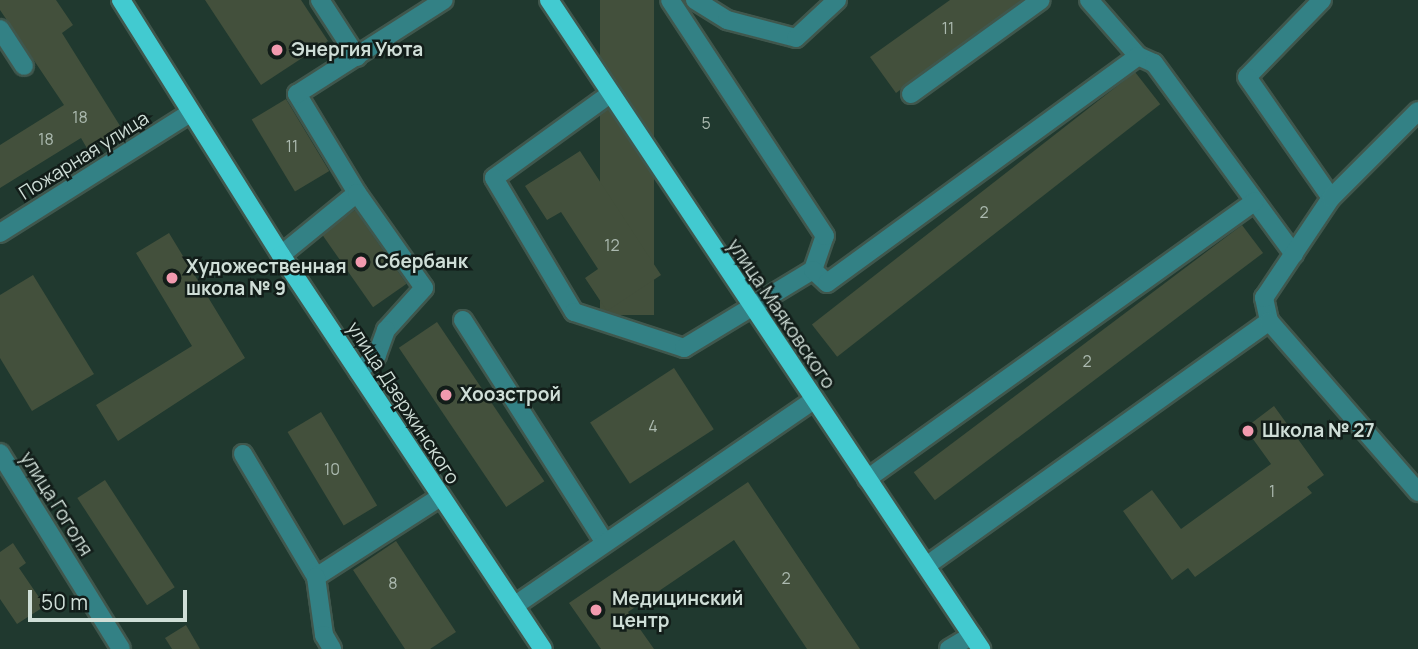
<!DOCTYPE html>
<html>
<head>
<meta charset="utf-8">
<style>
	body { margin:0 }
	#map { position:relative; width:1418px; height:649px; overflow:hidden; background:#20392f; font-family:Manrope,sans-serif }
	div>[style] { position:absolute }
	.building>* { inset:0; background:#43503c; transform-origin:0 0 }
	.roads { filter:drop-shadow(2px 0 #40574d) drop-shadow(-2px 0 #40574d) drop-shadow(0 2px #40574d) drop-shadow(0 -2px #40574d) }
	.minor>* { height:18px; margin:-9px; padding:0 9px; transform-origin:9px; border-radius:9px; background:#338185 }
	.major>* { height:18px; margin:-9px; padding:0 9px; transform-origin:9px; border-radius:9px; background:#42cad0 }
	.dots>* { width:19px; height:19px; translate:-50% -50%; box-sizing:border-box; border:4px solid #121d19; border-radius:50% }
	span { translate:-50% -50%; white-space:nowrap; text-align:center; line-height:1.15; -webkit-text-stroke:5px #121d19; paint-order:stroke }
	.number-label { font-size:16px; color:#acbab0 }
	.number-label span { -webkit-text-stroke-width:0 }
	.poi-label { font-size:19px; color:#cfded7; font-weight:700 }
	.left { translate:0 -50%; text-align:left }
	.street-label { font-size:19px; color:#cfded7 }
	.scale { position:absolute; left:28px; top:590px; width:159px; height:32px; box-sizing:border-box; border:4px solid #cfded7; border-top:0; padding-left:9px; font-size:21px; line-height:24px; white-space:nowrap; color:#cfded7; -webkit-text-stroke:5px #121d19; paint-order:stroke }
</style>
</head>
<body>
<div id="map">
	<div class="building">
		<i style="clip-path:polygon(0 0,56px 0,73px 25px,62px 33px,122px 129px,88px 150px,81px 138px,0 188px,0 145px,64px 105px,0 10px)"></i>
		<i style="clip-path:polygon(205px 0,301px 0,328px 41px,261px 85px)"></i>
		<i style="left:600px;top:0;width:54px;height:315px"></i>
		<i style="clip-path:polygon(950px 0,1022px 0,896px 93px,870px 57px)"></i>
		<i style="left:1135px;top:72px;width:41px;height:410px;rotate:52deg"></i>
		<i style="left:286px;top:99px;width:84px;height:40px;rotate:59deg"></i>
		<i style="clip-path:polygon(580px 151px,661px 275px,607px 311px,585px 278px,598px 269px,561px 212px,547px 220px,525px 186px)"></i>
		<i style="left:355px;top:210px;width:90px;height:41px;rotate:55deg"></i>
		<i style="left:1242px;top:225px;width:35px;height:411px;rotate:53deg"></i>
		<i style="clip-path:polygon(169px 233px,245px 358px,118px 441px,96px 405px,192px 346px,136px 253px)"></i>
		<i style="clip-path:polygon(33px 275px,94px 374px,32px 411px,0 358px,0 295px)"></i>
		<i style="left:437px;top:322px;width:192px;height:46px;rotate:56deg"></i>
		<i style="left:674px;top:368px;width:73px;height:100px;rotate:57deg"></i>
		<i style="clip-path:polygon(1274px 406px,1324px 475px,1307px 487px,1312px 493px,1195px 577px,1188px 568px,1172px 580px,1123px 511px,1152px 490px,1181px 529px,1271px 464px,1245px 428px)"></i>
		<i style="left:321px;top:412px;width:109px;height:39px;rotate:59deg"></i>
		<i style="left:105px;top:480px;width:128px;height:33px;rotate:57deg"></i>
		<i style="clip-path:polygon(748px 482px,860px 649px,807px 649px,734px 540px,628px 612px,654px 649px,601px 649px,569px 603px)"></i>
		<i style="clip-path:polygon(396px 541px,456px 632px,430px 649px,405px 649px,353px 570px)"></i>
		<i style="clip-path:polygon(13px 543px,26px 563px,19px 568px,45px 606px,17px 624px,0 599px,0 552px)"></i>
		<i style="clip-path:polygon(186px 625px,200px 649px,172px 649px,165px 638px)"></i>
	</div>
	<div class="roads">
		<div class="minor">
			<i style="left:320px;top:0;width:68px;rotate:57deg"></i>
			<i style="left:695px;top:0;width:38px;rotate:32deg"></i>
			<i style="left:727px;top:20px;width:71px;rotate:14.6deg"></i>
			<i style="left:796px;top:38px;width:56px;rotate:-42.8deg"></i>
			<i style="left:1089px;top:0;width:74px;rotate:48.8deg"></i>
			<i style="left:1322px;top:0;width:107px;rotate:134.2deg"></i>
			<i style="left:1247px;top:77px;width:147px;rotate:55.2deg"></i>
			<i style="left:0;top:29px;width:44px;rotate:57deg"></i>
			<i style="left:610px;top:94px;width:143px;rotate:144.1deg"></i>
			<i style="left:494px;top:178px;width:156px;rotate:59.2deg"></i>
			<i style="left:574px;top:312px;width:116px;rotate:18.1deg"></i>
			<i style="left:684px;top:348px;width:151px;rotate:-31.2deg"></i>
			<i style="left:813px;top:270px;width:36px;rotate:-71deg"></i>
			<i style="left:825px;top:236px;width:282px;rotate:-123.3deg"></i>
			<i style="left:911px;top:94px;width:160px;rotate:-35.9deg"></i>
			<i style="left:357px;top:193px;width:116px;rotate:-121.2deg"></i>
			<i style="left:297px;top:94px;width:174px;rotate:-32.6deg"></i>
			<i style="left:0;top:233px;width:225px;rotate:-32.3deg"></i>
			<i style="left:281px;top:255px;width:98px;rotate:-39.2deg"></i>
			<i style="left:357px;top:193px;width:116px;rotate:54.8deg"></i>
			<i style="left:424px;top:288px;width:57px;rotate:132.1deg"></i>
			<i style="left:386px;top:330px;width:27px;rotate:110deg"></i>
			<i style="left:377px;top:355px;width:25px;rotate:138deg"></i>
			<i style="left:813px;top:270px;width:19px;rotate:43deg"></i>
			<i style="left:827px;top:283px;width:385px;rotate:-36.1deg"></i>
			<i style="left:1138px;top:56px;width:17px;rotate:24deg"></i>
			<i style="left:1154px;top:63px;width:237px;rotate:53.8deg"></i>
			<i style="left:463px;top:320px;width:264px;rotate:57.5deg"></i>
			<i style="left:1269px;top:321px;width:24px;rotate:-102deg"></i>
			<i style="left:1264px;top:298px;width:120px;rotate:-56.2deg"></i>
			<i style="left:1331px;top:198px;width:123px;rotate:-45deg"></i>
			<i style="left:0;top:453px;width:230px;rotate:58.3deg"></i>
			<i style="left:243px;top:454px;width:143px;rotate:59.3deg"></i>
			<i style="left:316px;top:577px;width:148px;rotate:-32.8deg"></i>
			<i style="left:867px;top:479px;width:477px;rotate:-35.6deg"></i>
			<i style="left:926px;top:566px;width:422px;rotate:-35.5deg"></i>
			<i style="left:1269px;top:321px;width:227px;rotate:48.9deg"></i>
			<i style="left:316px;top:577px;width:59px;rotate:82.1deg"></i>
			<i style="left:324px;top:635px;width:16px;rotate:60deg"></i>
			<i style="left:514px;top:606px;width:364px;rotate:-34.5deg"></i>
			<i style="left:949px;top:649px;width:27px;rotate:-31deg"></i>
		</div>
		<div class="major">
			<i style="left:121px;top:0;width:301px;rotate:57.9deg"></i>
			<i style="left:281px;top:255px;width:473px;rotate:56.4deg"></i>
			<i style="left:549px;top:0;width:780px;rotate:56.35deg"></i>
		</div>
	</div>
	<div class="dots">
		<i style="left:277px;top:50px;background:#f29aaf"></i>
		<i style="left:361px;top:262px;background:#f29aaf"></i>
		<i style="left:172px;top:278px;background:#f29aaf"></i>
		<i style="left:446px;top:395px;background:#f29aaf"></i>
		<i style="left:1248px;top:431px;background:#f29aaf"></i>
		<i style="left:596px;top:610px;background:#f29aaf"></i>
	</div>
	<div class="number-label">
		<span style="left:948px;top:28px">11</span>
		<span style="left:80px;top:117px">18</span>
		<span style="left:706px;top:123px">5</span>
		<span style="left:46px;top:139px">18</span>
		<span style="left:292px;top:146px">11</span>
		<span style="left:984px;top:212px">2</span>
		<span style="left:612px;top:245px">12</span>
		<span style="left:1087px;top:361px">2</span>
		<span style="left:653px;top:426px">4</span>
		<span style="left:332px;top:469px">10</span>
		<span style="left:1272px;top:491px">1</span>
		<span style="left:786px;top:578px">2</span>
		<span style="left:393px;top:583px">8</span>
	</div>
	<div class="poi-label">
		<span class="left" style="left:291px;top:50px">Энергия Уюта</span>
		<span class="left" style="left:375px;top:262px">Сбербанк</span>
		<span class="left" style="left:186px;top:278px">Художественная<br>школа № 9</span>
		<span class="left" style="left:460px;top:395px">Хоозстрой</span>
		<span class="left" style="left:1262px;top:431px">Школа № 27</span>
		<span class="left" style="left:612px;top:610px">Медицинский<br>центр</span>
	</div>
	<div class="street-label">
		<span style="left:84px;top:156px;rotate:-32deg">Пожарная улица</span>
		<span style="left:781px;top:314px;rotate:56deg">улица Маяковского</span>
		<span style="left:403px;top:403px;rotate:57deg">улица Дзержинского</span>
		<span style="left:56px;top:504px;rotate:58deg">улица Гоголя</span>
	</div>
	<div class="scale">50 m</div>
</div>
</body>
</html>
